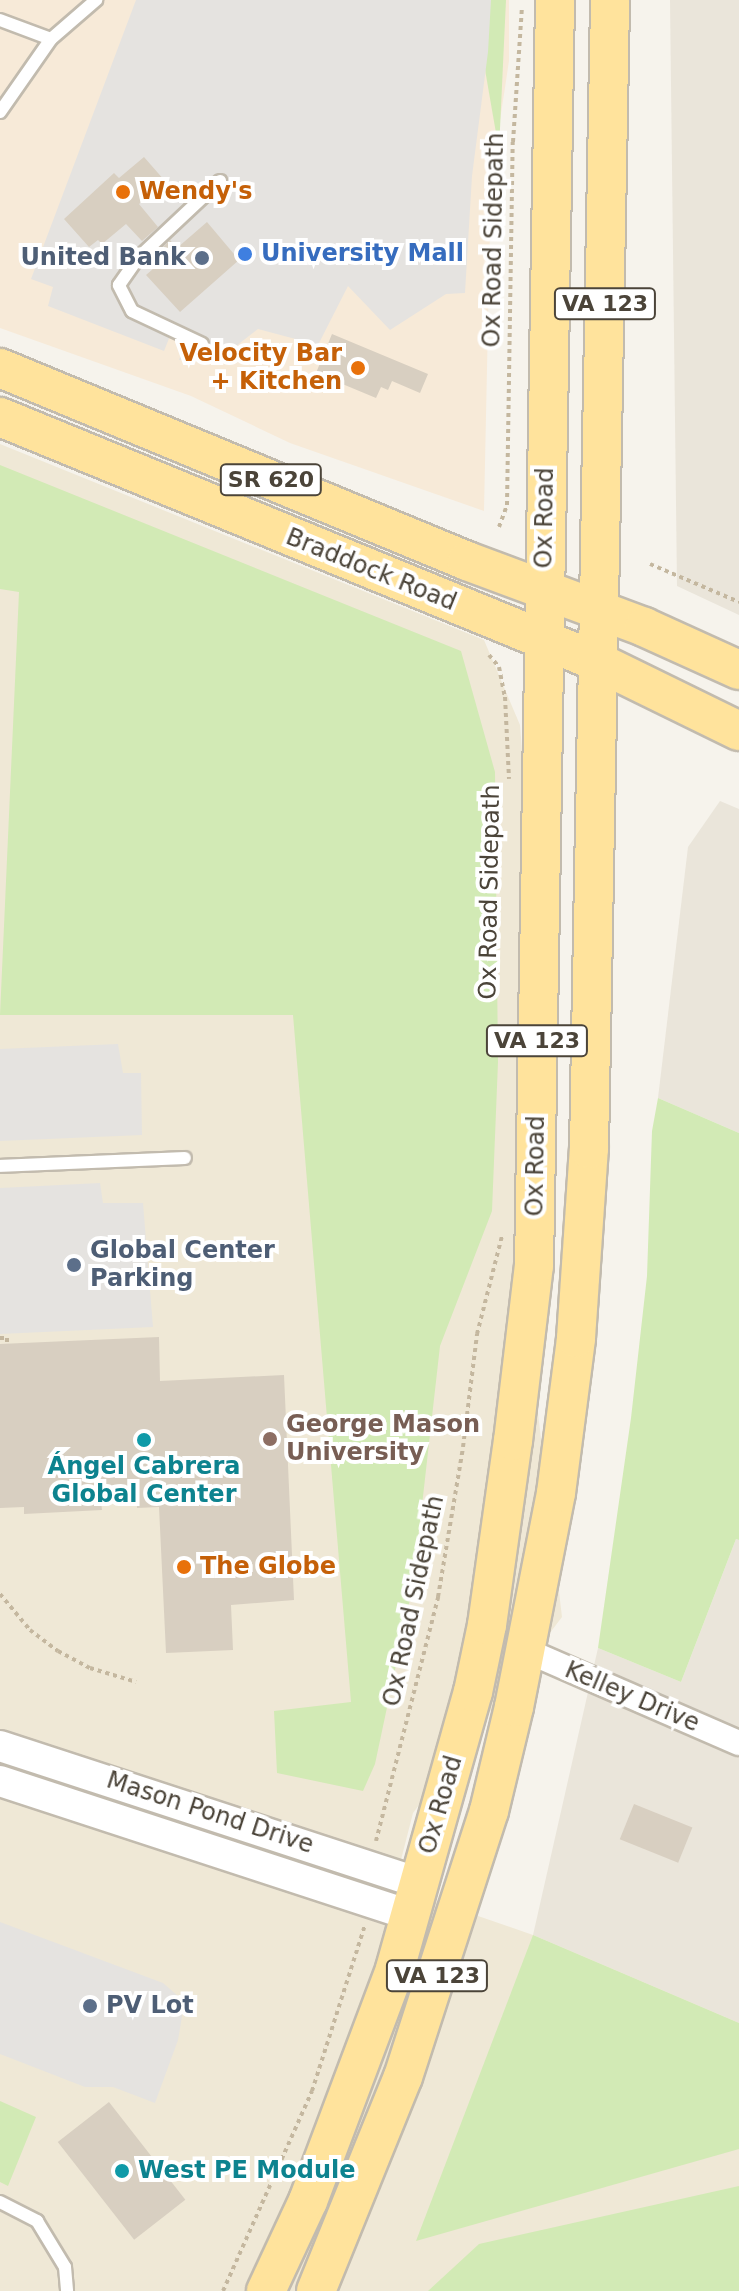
<!DOCTYPE html>
<html>
<head>
<meta charset="utf-8">
<style>
	body { margin:0 }
	#map { position:relative; width:739px; height:2291px; overflow:hidden; background:#f6f3ec; font-family:"DejaVu Sans",sans-serif }
	div>[style] { position:absolute }
	.residential>* { inset:0; background:#eae5da }
	.commercial>* { inset:0; background:#f7ead8 }
	.education>* { inset:0; background:#efe8d6 }
	.green>* { inset:0; background:#d2eab5 }
	.parking>* { inset:0; background:#e5e3e0 }
	.building>* { inset:0; background:#d8cfc1; transform-origin:0 0 }
	.path>* { height:4px; margin-top:-2px; transform-origin:0; background:repeating-linear-gradient(90deg,#c4b79f 0 4px,transparent 0 8px) }
	.roads { filter:drop-shadow(2px 0 #c2bbae) drop-shadow(-2px 0 #c2bbae) drop-shadow(0 2px #c2bbae) drop-shadow(0 -2px #c2bbae) }
	.service>* { height:12px; margin:-6px; padding:0 6px; transform-origin:6px; border-radius:6px; background:#fff }
	.minor>* { height:24px; margin:-12px; padding:0 12px; transform-origin:12px; border-radius:12px; background:#fff }
	.tertiary>* { height:30px; margin:-15px; padding:0 15px; transform-origin:15px; border-radius:15px; background:#fff }
	.primary>* { height:38px; margin:-19px; padding:0 19px; transform-origin:19px; border-radius:19px; background:#ffe39c }
	.dots>* { width:22px; height:22px; translate:-50% -50%; box-sizing:border-box; border:4px solid #fff; border-radius:50% }
	span { translate:-50% -50%; white-space:nowrap; text-align:center; line-height:1.15; -webkit-text-stroke:8px #fff; paint-order:stroke }
	.shield-label span { padding:2px 6px; background:#fff; border:2px solid; border-radius:6px; -webkit-text-stroke-width:0 }
	.shield-label { font-size:22px; color:#4b4439; font-weight:700 }
	.food-label { font-size:24px; color:#c56008; font-weight:700 }
	.left { translate:0 -50%; text-align:left }
	.right { translate:-100% -50%; text-align:right }
	.street-label { font-size:24px; color:#4b4439 }
	.shop-label { font-size:24px; color:#366cbe; font-weight:700 }
	.service-label { font-size:24px; color:#4e5e75; font-weight:700 }
	.education-label { font-size:24px; color:#785e54; font-weight:700 }
	.culture-label { font-size:24px; color:#0d838f; font-weight:700 }
</style>
</head>
<body>
<div id="map">
	<div class="residential">
		<i style="clip-path:polygon(670px 0,739px 0,739px 615px,677px 586px)"></i>
		<i style="clip-path:polygon(720px 801px,739px 809px,739px 1133px,658px 1098px,688px 847px)"></i>
		<i style="clip-path:polygon(736px 1539px,739px 1540px,739px 2023px,533px 1935px,598px 1648px,681px 1682px)"></i>
	</div>
	<div class="commercial">
		<i style="clip-path:polygon(0 0,509px 0,509px 61px,491px 180px,484px 511px,290px 443px,191px 396px,0 328px)"></i>
	</div>
	<div class="education">
		<i style="clip-path:polygon(0 444px,484px 640px,520px 725px,529px 840px,520px 1260px,562px 1617px,413px 1813px,394px 1887px,533px 1935px,739px 2023px,739px 2291px,0 2291px)"></i>
	</div>
	<div class="green">
		<i style="clip-path:polygon(473px 0,506px 0,499px 150px,492px 110px)"></i>
		<i style="clip-path:polygon(0 465px,461px 651px,495px 772px,498px 1062px,492px 1211px,440px 1346px,413px 1585px,375px 1764px,363px 1791px,277px 1773px,274px 1711px,351px 1702px,293px 1015px,0 1015px,19px 592px,0 589px)"></i>
		<i style="clip-path:polygon(658px 1098px,739px 1133px,739px 1540px,736px 1539px,681px 1682px,598px 1648px,631px 1418px,647px 1276px,652px 1131px)"></i>
		<i style="clip-path:polygon(533px 1935px,739px 2023px,739px 2149px,416px 2241px)"></i>
		<i style="clip-path:polygon(0 2101px,36px 2117px,8px 2186px,0 2182px)"></i>
		<i style="clip-path:polygon(739px 2186px,739px 2291px,428px 2291px,479px 2244px)"></i>
	</div>
	<div class="parking">
		<i style="clip-path:polygon(136px 0,491px 0,488px 52px,472px 176px,465px 293px,446px 294px,390px 330px,348px 286px,318px 345px,258px 329px,231px 350px,179px 360px,186px 341px,170px 336px,164px 351px,48px 306px,53px 287px,31px 279px)"></i>
		<i style="clip-path:polygon(118px 1044px,123px 1073px,141px 1073px,142px 1135px,0 1141px,0 1049px)"></i>
		<i style="clip-path:polygon(100px 1183px,103px 1203px,143px 1203px,153px 1327px,0 1334px,0 1188px)"></i>
		<i style="clip-path:polygon(0 1922px,163px 1983px,178px 1996px,182px 2016px,178px 2040px,155px 2103px,113px 2087px,85px 2087px,0 2054px)"></i>
	</div>
	<div class="building">
		<i style="clip-path:polygon(144px 157px,165px 181px,139px 204px,158px 227px,142px 241px,126px 224px,102px 244px,98px 240px,89px 247px,64px 219px,114px 173px,119px 178px)"></i>
		<i style="clip-path:polygon(207px 222px,239px 260px,180px 312px,146px 275px,161px 262px,155px 255px,170px 240px,177px 248px)"></i>
		<i style="clip-path:polygon(332px 334px,428px 374px,420px 393px,392px 381px,388px 390px,381px 387px,376px 398px,316px 373px)"></i>
		<i style="clip-path:polygon(159px 1337px,160px 1381px,284px 1375px,294px 1600px,231px 1605px,233px 1650px,166px 1653px,159px 1507px,137px 1508px,137px 1500px,101px 1502px,102px 1510px,24px 1514px,24px 1507px,0 1508px,0 1344px)"></i>
		<i style="left:634px;top:1804px;width:63px;height:38px;rotate:22deg"></i>
		<i style="left:109px;top:2102px;width:124px;height:65px;rotate:52deg"></i>
	</div>
	<div class="path">
		<i style="left:499px;top:527px;width:23px;rotate:-70deg"></i>
		<i style="left:507px;top:505px;width:363px;rotate:-89.1deg"></i>
		<i style="left:513px;top:142px;width:135px;rotate:-86.2deg"></i>
		<i style="left:650px;top:564px;width:97px;rotate:23.1deg"></i>
		<i style="left:489px;top:655px;width:16px;rotate:50deg"></i>
		<i style="left:499px;top:667px;width:31px;rotate:79deg"></i>
		<i style="left:505px;top:697px;width:82px;rotate:87.2deg"></i>
		<i style="left:0;top:1338px;width:7px"></i>
		<i style="left:7px;top:1338px;width:6px;rotate:90deg"></i>
		<i style="left:0;top:1594px;width:47px;rotate:50.2deg"></i>
		<i style="left:30px;top:1630px;width:35px;rotate:37deg"></i>
		<i style="left:58px;top:1651px;width:36px;rotate:28deg"></i>
		<i style="left:90px;top:1668px;width:48px;rotate:16.9deg"></i>
		<i style="left:376px;top:1841px;width:252px;rotate:-75.7deg"></i>
		<i style="left:438px;top:1597px;width:152px;rotate:-80.5deg"></i>
		<i style="left:463px;top:1447px;width:114px;rotate:-82.9deg"></i>
		<i style="left:477px;top:1334px;width:101px;rotate:-75.7deg"></i>
		<i style="left:223px;top:2291px;width:219px;rotate:-66deg"></i>
		<i style="left:312px;top:2091px;width:174px;rotate:-72.3deg"></i>
	</div>
	<div class="roads">
		<div class="service">
			<i style="left:0;top:20px;width:54px;rotate:20.4deg"></i>
			<i style="left:0;top:112px;width:89px;rotate:-55.1deg"></i>
			<i style="left:51px;top:39px;width:60px;rotate:-40.9deg"></i>
			<i style="left:202px;top:344px;width:77px;rotate:-154.8deg"></i>
			<i style="left:132px;top:311px;width:29px;rotate:-117deg"></i>
			<i style="left:119px;top:285px;width:32px;rotate:-55deg"></i>
			<i style="left:137px;top:259px;width:114px;rotate:-43.2deg"></i>
			<i style="left:0;top:1166px;width:185px;rotate:-2.5deg"></i>
			<i style="left:0;top:2202px;width:42px;rotate:27.2deg"></i>
			<i style="left:37px;top:2221px;width:54px;rotate:58.7deg"></i>
			<i style="left:65px;top:2267px;width:24px;rotate:85deg"></i>
		</div>
		<div class="minor">
			<i style="left:525px;top:1650px;width:233px;rotate:23.5deg"></i>
		</div>
		<div class="tertiary">
			<i style="left:0;top:1746px;width:442px;rotate:18.1deg"></i>
			<i style="left:0;top:1781px;width:431px;rotate:18.1deg"></i>
		</div>
		<div class="primary">
			<i style="left:0;top:368px;width:505px;rotate:22.45deg"></i>
			<i style="left:467px;top:561px;width:189px;rotate:20.4deg"></i>
			<i style="left:644px;top:627px;width:104px;rotate:24.4deg"></i>
			<i style="left:0;top:417px;width:646px;rotate:22.28deg"></i>
			<i style="left:598px;top:662px;width:157px;rotate:26.1deg"></i>
			<i style="left:266px;top:2291px;width:99px;rotate:-65deg"></i>
			<i style="left:308px;top:2201px;width:248px;rotate:-69.4deg"></i>
			<i style="left:395px;top:1969px;width:288px;rotate:-74.3deg"></i>
			<i style="left:473px;top:1692px;width:68px;rotate:-78.2deg"></i>
			<i style="left:487px;top:1625px;width:186px;rotate:-82deg"></i>
			<i style="left:513px;top:1441px;width:176px;rotate:-83.2deg"></i>
			<i style="left:534px;top:1266px;width:1266px;rotate:-89.05deg"></i>
			<i style="left:316px;top:2291px;width:231px;rotate:-67.9deg"></i>
			<i style="left:403px;top:2077px;width:280px;rotate:-72.1deg"></i>
			<i style="left:489px;top:1811px;width:107px;rotate:-76.5deg"></i>
			<i style="left:514px;top:1707px;width:218px;rotate:-78.9deg"></i>
			<i style="left:556px;top:1493px;width:156px;rotate:-82.6deg"></i>
			<i style="left:576px;top:1338px;width:189px;rotate:-86.1deg"></i>
			<i style="left:589px;top:1149px;width:1149px;rotate:-88.95deg"></i>
		</div>
	</div>
	<div class="dots">
		<i style="left:123px;top:192px;background:#e8710a"></i>
		<i style="left:245px;top:254px;background:#3f7fe0"></i>
		<i style="left:202px;top:258px;background:#5c6f8a"></i>
		<i style="left:358px;top:368px;background:#e8710a"></i>
		<i style="left:74px;top:1265px;background:#5c6f8a"></i>
		<i style="left:270px;top:1439px;background:#8d6e63"></i>
		<i style="left:144px;top:1440px;background:#0f9aa8"></i>
		<i style="left:184px;top:1567px;background:#e8710a"></i>
		<i style="left:90px;top:2006px;background:#5c6f8a"></i>
		<i style="left:122px;top:2171px;background:#0f9aa8"></i>
	</div>
	<div class="shield-label">
		<span style="left:605px;top:304px">VA 123</span>
		<span style="left:271px;top:480px">SR 620</span>
		<span style="left:537px;top:1041px">VA 123</span>
		<span style="left:437px;top:1976px">VA 123</span>
	</div>
	<div class="food-label">
		<span class="left" style="left:139px;top:192px">Wendy's</span>
		<span class="right" style="left:342px;top:368px">Velocity Bar<br>+ Kitchen</span>
		<span class="left" style="left:200px;top:1567px">The Globe</span>
	</div>
	<div class="street-label">
		<span style="left:494px;top:240px;rotate:-89deg">Ox Road Sidepath</span>
		<span style="left:545px;top:518px;rotate:-89deg">Ox Road</span>
		<span style="left:371px;top:570px;rotate:22deg">Braddock Road</span>
		<span style="left:490px;top:892px;rotate:-89deg">Ox Road Sidepath</span>
		<span style="left:536px;top:1166px;rotate:-89deg">Ox Road</span>
		<span style="left:414px;top:1601px;rotate:-78deg">Ox Road Sidepath</span>
		<span style="left:632px;top:1697px;rotate:23deg">Kelley Drive</span>
		<span style="left:441px;top:1805px;rotate:-74deg">Ox Road</span>
		<span style="left:210px;top:1813px;rotate:18deg">Mason Pond Drive</span>
	</div>
	<div class="shop-label">
		<span class="left" style="left:261px;top:254px">University Mall</span>
	</div>
	<div class="service-label">
		<span class="right" style="left:186px;top:258px">United Bank</span>
		<span class="left" style="left:90px;top:1265px">Global Center<br>Parking</span>
		<span class="left" style="left:106px;top:2006px">PV Lot</span>
	</div>
	<div class="education-label">
		<span class="left" style="left:286px;top:1439px">George Mason<br>University</span>
	</div>
	<div class="culture-label">
		<span style="left:144px;top:1481px">Ángel Cabrera<br>Global Center</span>
		<span class="left" style="left:138px;top:2171px">West PE Module</span>
	</div>
</div>
</body>
</html>
